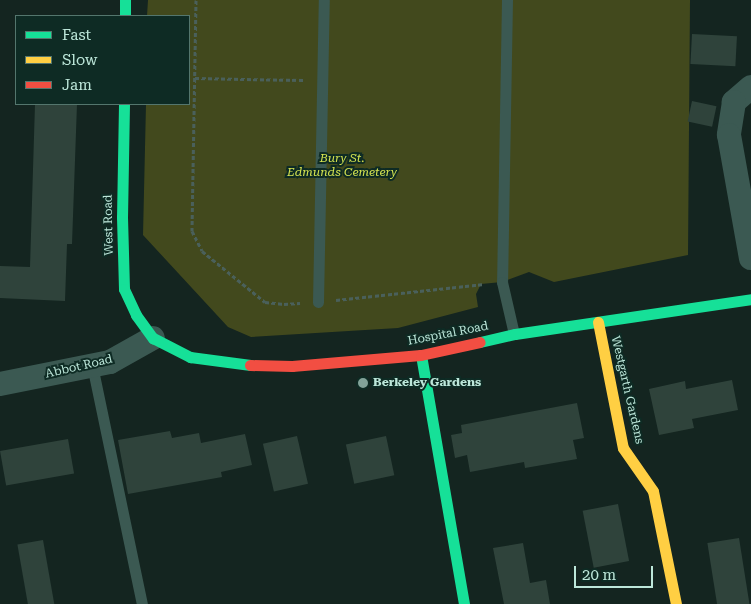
<!DOCTYPE html>
<html>
<head>
<meta charset="utf-8">
<style>
	body { margin:0 }
	#map { position:relative; width:751px; height:604px; overflow:hidden; background:#142520; font-family:"Roboto Serif",serif }
	div>[style] { position:absolute }
	.green>* { inset:0; background:#42491d }
	.building>* { inset:0; background:#2f433b; transform-origin:0 0 }
	.path>* { height:3px; margin-top:-1.5px; transform-origin:0; background:repeating-linear-gradient(90deg,#4a605b 0 4px,transparent 0 6.5px) }
	.lane>* { height:11px; margin:-5.5px; padding:0 5.5px; transform-origin:5.5px; border-radius:5.5px; background:#3b5952 }
	.street>* { height:24px; margin:-12px; padding:0 12px; transform-origin:12px; border-radius:12px; background:#3b5952 }
	.fast>* { height:11px; margin:-5.5px; padding:0 5.5px; transform-origin:5.5px; border-radius:5.5px; background:#16e098 }
	.slow>* { height:11px; margin:-5.5px; padding:0 5.5px; transform-origin:5.5px; border-radius:5.5px; background:#ffcf43 }
	.jam>* { height:11px; margin:-5.5px; padding:0 5.5px; transform-origin:5.5px; border-radius:5.5px; background:#f24e42 }
	.dots>* { width:14px; height:14px; translate:-50% -50%; box-sizing:border-box; border:2px solid #0e2b24; border-radius:50% }
	span { translate:-50% -50%; white-space:nowrap; text-align:center; line-height:1.15; -webkit-text-stroke:4px #0e2b24; paint-order:stroke }
	.park-label { font-size:12px; color:#d5e451; font-style:italic }
	.street-label { font-size:12px; color:#bde7da }
	.poi-label { font-size:12px; color:#bde7da; font-weight:700 }
	.left { translate:0 -50%; text-align:left }
	.legend { position:absolute; left:15px; top:15px; width:175px; height:90px; box-sizing:border-box; background:#0e2b24; border:1px solid #54766d; margin:0; padding:6px 9px; list-style:none; font-size:15px; color:#bde7da }
	.legend li { display:flex; align-items:center; gap:10px; height:25px }
	.legend b { width:25px; border:1px solid #54766d }
	.scale { position:absolute; left:574px; top:566px; width:79px; height:22px; box-sizing:border-box; border:2px solid #bde7da; border-top:0; padding-left:6px; font-size:15px; line-height:18px; white-space:nowrap; color:#bde7da; -webkit-text-stroke:4px #0e2b24; paint-order:stroke }
</style>
</head>
<body>
<div id="map">
	<div class="green">
		<i style="clip-path:polygon(148px 0,690px 0,688px 255px,554px 282px,529px 272px,502px 282px,481px 284px,476px 294px,478px 307px,398px 328px,251px 337px,228px 327px,143px 235px,146px 104px,189px 104px,189px 16px,147px 16px)"></i>
	</div>
	<div class="building">
		<i style="left:692px;top:34px;width:45px;height:30px;rotate:3deg"></i>
		<i style="left:692px;top:101px;width:25px;height:21px;rotate:12deg"></i>
		<i style="clip-path:polygon(35px 104px,77px 104px,72px 244px,67px 244px,65px 301px,0 298px,0 266px,30px 267px)"></i>
		<i style="clip-path:polygon(732px 380px,738px 410px,692px 419px,694px 428px,659px 435px,649px 389px,685px 381px,686px 389px)"></i>
		<i style="clip-path:polygon(577px 403px,584px 438px,573px 440px,577px 459px,525px 468px,524px 462px,470px 472px,467px 455px,455px 458px,451px 435px,462px 433px,461px 425px)"></i>
		<i style="clip-path:polygon(170px 431px,172px 438px,199px 433px,201px 443px,245px 434px,252px 465px,221px 472px,222px 477px,128px 494px,118px 440px)"></i>
		<i style="left:297px;top:436px;width:49px;height:35px;rotate:77deg"></i>
		<i style="left:386px;top:436px;width:40px;height:41px;rotate:78deg"></i>
		<i style="left:68px;top:439px;width:35px;height:69px;rotate:80deg"></i>
		<i style="left:618px;top:504px;width:58px;height:36px;rotate:79deg"></i>
		<i style="left:739px;top:538px;width:67px;height:32px;rotate:81deg"></i>
		<i style="left:43px;top:540px;width:65px;height:26px;rotate:80deg"></i>
		<i style="clip-path:polygon(523px 543px,530px 583px,546px 580px,550px 604px,504px 604px,493px 548px)"></i>
	</div>
	<div class="path">
		<i style="left:196px;top:0;width:231px;rotate:91deg"></i>
		<i style="left:192px;top:231px;width:22px;rotate:63deg"></i>
		<i style="left:202px;top:251px;width:81px;rotate:39deg"></i>
		<i style="left:265px;top:302px;width:19px;rotate:6deg"></i>
		<i style="left:284px;top:304px;width:16px;rotate:-4deg"></i>
		<i style="left:195px;top:78px;width:109px;rotate:1.1deg"></i>
		<i style="left:336px;top:300px;width:149px;rotate:-6.2deg"></i>
	</div>
	<div class="lane">
		<i style="left:507px;top:0;width:282px;rotate:91deg"></i>
		<i style="left:502px;top:282px;width:53px;rotate:77deg"></i>
		<i style="left:318px;top:302px;width:302px;rotate:-88.9deg"></i>
		<i style="left:92px;top:365px;width:244px;rotate:78.2deg"></i>
	</div>
	<div class="street">
		<i style="left:751px;top:87px;width:23px;rotate:139deg"></i>
		<i style="left:734px;top:102px;width:33px;rotate:99deg"></i>
		<i style="left:729px;top:135px;width:125px;rotate:79.9deg"></i>
		<i style="left:0;top:384px;width:112px;rotate:-11.3deg"></i>
		<i style="left:110px;top:362px;width:49px;rotate:-29.2deg"></i>
	</div>
	<div class="fast">
		<i style="left:125px;top:0;width:16px;rotate:90deg"></i>
		<i style="left:124px;top:104px;width:113px;rotate:91deg"></i>
		<i style="left:122px;top:217px;width:72px;rotate:88.4deg"></i>
		<i style="left:124px;top:289px;width:29px;rotate:65deg"></i>
		<i style="left:136px;top:315px;width:29px;rotate:54deg"></i>
		<i style="left:153px;top:338px;width:42px;rotate:27.2deg"></i>
		<i style="left:190px;top:357px;width:61px;rotate:7.6deg"></i>
		<i style="left:480px;top:342px;width:36px;rotate:-13deg"></i>
		<i style="left:515px;top:334px;width:239px;rotate:-8.4deg"></i>
		<i style="left:421px;top:355px;width:253px;rotate:80.2deg"></i>
	</div>
	<div class="slow">
		<i style="left:598px;top:322px;width:128px;rotate:78.8deg"></i>
		<i style="left:623px;top:448px;width:52px;rotate:55.1deg"></i>
		<i style="left:653px;top:491px;width:115px;rotate:78.5deg"></i>
	</div>
	<div class="jam">
		<i style="left:250px;top:365px;width:42px;rotate:1.4deg"></i>
		<i style="left:292px;top:366px;width:129px;rotate:-4.9deg"></i>
		<i style="left:421px;top:355px;width:60px;rotate:-12.4deg"></i>
	</div>
	<div class="dots">
		<i style="left:363px;top:383px;background:#82a399"></i>
	</div>
	<div class="park-label">
		<span style="left:342px;top:166px">Bury St.<br>Edmunds Cemetery</span>
	</div>
	<div class="street-label">
		<span style="left:109px;top:225px;rotate:-91deg">West Road</span>
		<span style="left:448px;top:334px;rotate:-11deg">Hospital Road</span>
		<span style="left:79px;top:367px;rotate:-13deg">Abbot Road</span>
		<span style="left:627px;top:390px;rotate:77deg">Westgarth Gardens</span>
	</div>
	<div class="poi-label">
		<span class="left" style="left:373px;top:383px">Berkeley Gardens</span>
	</div>
	<ul class="legend">
	<li><b style="height:6px;background:#16e098"></b>Fast</li>
	<li><b style="height:6px;background:#ffcf43"></b>Slow</li>
	<li><b style="height:6px;background:#f24e42"></b>Jam</li>
	</ul>
	<div class="scale">20 m</div>
</div>
</body>
</html>
